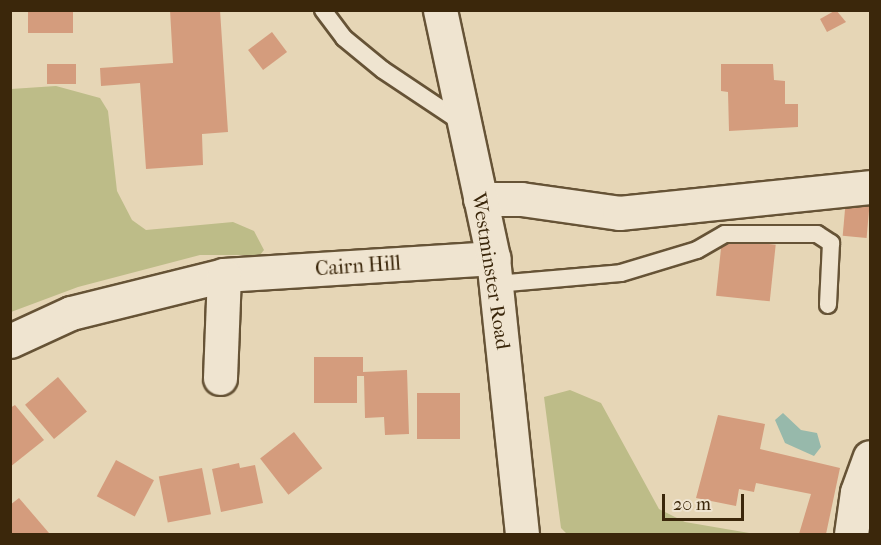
<!DOCTYPE html>
<html>
<head>
<meta charset="utf-8">
<style>
	body { margin:0 }
	#map { position:relative; width:881px; height:545px; overflow:hidden; background:#e6d6b6; font-family:"IM FELL French Canon",serif }
	div>[style] { position:absolute }
	.green>* { inset:0; background:#bdbc88 }
	.water>* { inset:0; background:#97b9ab }
	.building>* { inset:0; background:#d49c7d; transform-origin:0 0 }
	.roads { filter:drop-shadow(2px 0 #665336) drop-shadow(-2px 0 #665336) drop-shadow(0 2px #665336) drop-shadow(0 -2px #665336) }
	.lane>* { height:16px; margin:-8px; padding:0 8px; transform-origin:8px; border-radius:8px; background:#efe4d0 }
	.street>* { height:33px; margin:-16.5px; padding:0 16.5px; transform-origin:16.5px; border-radius:16.5px; background:#efe4d0 }
	.secondary>* { height:33px; margin:-16.5px; padding:0 16.5px; transform-origin:16.5px; border-radius:16.5px; background:#efe4d0 }
	span { translate:-50% -50%; white-space:nowrap; text-align:center; line-height:1.15; -webkit-text-stroke:4.5px #efe4d0; paint-order:stroke }
	.street-label { font-size:20px; color:#3b270b }
	.frame { position:absolute; inset:0; border:12px solid #3b270b; pointer-events:none }
	.scale { position:absolute; left:662px; top:494px; width:82px; height:27px; box-sizing:border-box; border:3px solid #3b270b; border-top:0; padding-left:8px; font-size:18px; line-height:21px; white-space:nowrap; color:#3b270b; -webkit-text-stroke:4px #efe4d0; paint-order:stroke }
</style>
</head>
<body>
<div id="map">
	<div class="green">
		<i style="clip-path:polygon(56px 86px,100px 98px,108px 111px,117px 191px,132px 220px,146px 230px,233px 222px,254px 231px,264px 250px,260px 255px,200px 255px,78px 287px,11px 312px,11px 89px)"></i>
		<i style="clip-path:polygon(570px 390px,601px 403px,659px 509px,685px 522px,755px 534px,567px 534px,561px 528px,544px 397px)"></i>
	</div>
	<div class="water">
		<i style="clip-path:polygon(783px 413px,801px 430px,817px 433px,821px 447px,814px 456px,785px 443px,775px 420px)"></i>
	</div>
	<div class="building">
		<i style="left:28px;top:10px;width:45px;height:23px"></i>
		<i style="clip-path:polygon(170px 10px,220px 10px,228px 132px,202px 134px,203px 165px,146px 169px,140px 83px,101px 86px,100px 68px,173px 63px)"></i>
		<i style="clip-path:polygon(836px 10px,846px 22px,827px 32px,820px 19px)"></i>
		<i style="left:272px;top:32px;width:25px;height:30px;rotate:53deg"></i>
		<i style="left:47px;top:64px;width:29px;height:20px"></i>
		<i style="clip-path:polygon(721px 64px,773px 64px,774px 80px,785px 81px,785px 104px,798px 104px,798px 127px,729px 131px,728px 92px,721px 91px)"></i>
		<i style="left:846px;top:198px;width:24px;height:38px;rotate:5deg"></i>
		<i style="left:722px;top:239px;width:54px;height:57px;rotate:6deg"></i>
		<i style="clip-path:polygon(314px 357px,363px 357px,363px 372px,407px 370px,409px 434px,385px 435px,384px 417px,365px 418px,364px 376px,357px 376px,357px 403px,314px 403px)"></i>
		<i style="left:58px;top:377px;width:45px;height:43px;rotate:50deg"></i>
		<i style="left:417px;top:393px;width:43px;height:46px"></i>
		<i style="clip-path:polygon(15px 405px,44px 440px,10px 467px,10px 408px)"></i>
		<i style="clip-path:polygon(718px 415px,765px 424px,760px 449px,840px 468px,826px 534px,799px 534px,811px 494px,756px 483px,754px 492px,739px 489px,736px 506px,696px 498px)"></i>
		<i style="left:294px;top:432px;width:46px;height:43px;rotate:52deg"></i>
		<i style="left:116px;top:460px;width:43px;height:41px;rotate:28deg"></i>
		<i style="clip-path:polygon(239px 463px,240px 468px,255px 465px,263px 503px,221px 512px,212px 469px)"></i>
		<i style="left:202px;top:468px;width:47px;height:44px;rotate:79deg"></i>
		<i style="clip-path:polygon(19px 498px,49px 533px,47px 534px,10px 534px,10px 505px)"></i>
	</div>
	<div class="roads">
		<div class="lane">
			<i style="left:323px;top:10px;width:35px;rotate:53deg"></i>
			<i style="left:344px;top:38px;width:50px;rotate:39.4deg"></i>
			<i style="left:383px;top:70px;width:97px;rotate:33.7deg"></i>
			<i style="left:496px;top:284px;width:125px;rotate:-5deg"></i>
			<i style="left:621px;top:273px;width:79px;rotate:-16.8deg"></i>
			<i style="left:697px;top:250px;width:32px;rotate:-30deg"></i>
			<i style="left:725px;top:234px;width:92px"></i>
			<i style="left:817px;top:234px;width:17px;rotate:33deg"></i>
			<i style="left:831px;top:243px;width:62px;rotate:92.8deg"></i>
		</div>
		<div class="street">
			<i style="left:480px;top:199px;width:41px"></i>
			<i style="left:521px;top:199px;width:99px;rotate:8.1deg"></i>
			<i style="left:619px;top:213px;width:252px;rotate:-5.9deg"></i>
			<i style="left:10px;top:341px;width:67px;rotate:-24.7deg"></i>
			<i style="left:71px;top:313px;width:158px;rotate:-13.9deg"></i>
			<i style="left:224px;top:275px;width:270px;rotate:-3.6deg"></i>
			<i style="left:220px;top:378px;width:103px;rotate:-87.8deg"></i>
			<i style="left:851px;top:534px;width:42px;rotate:-81.9deg"></i>
			<i style="left:857px;top:492px;width:37px;rotate:-70deg"></i>
		</div>
		<div class="secondary">
			<i style="left:440px;top:10px;width:254px;rotate:77.9deg"></i>
			<i style="left:493px;top:258px;width:278px;rotate:84deg"></i>
		</div>
	</div>
	<div class="street-label">
		<span style="left:358px;top:266px;rotate:-4deg">Cairn Hill</span>
		<span style="left:491px;top:271px;rotate:81deg">Westminster Road</span>
	</div>
	<div class="frame"></div>
	<div class="scale">20 m</div>
</div>
</body>
</html>
